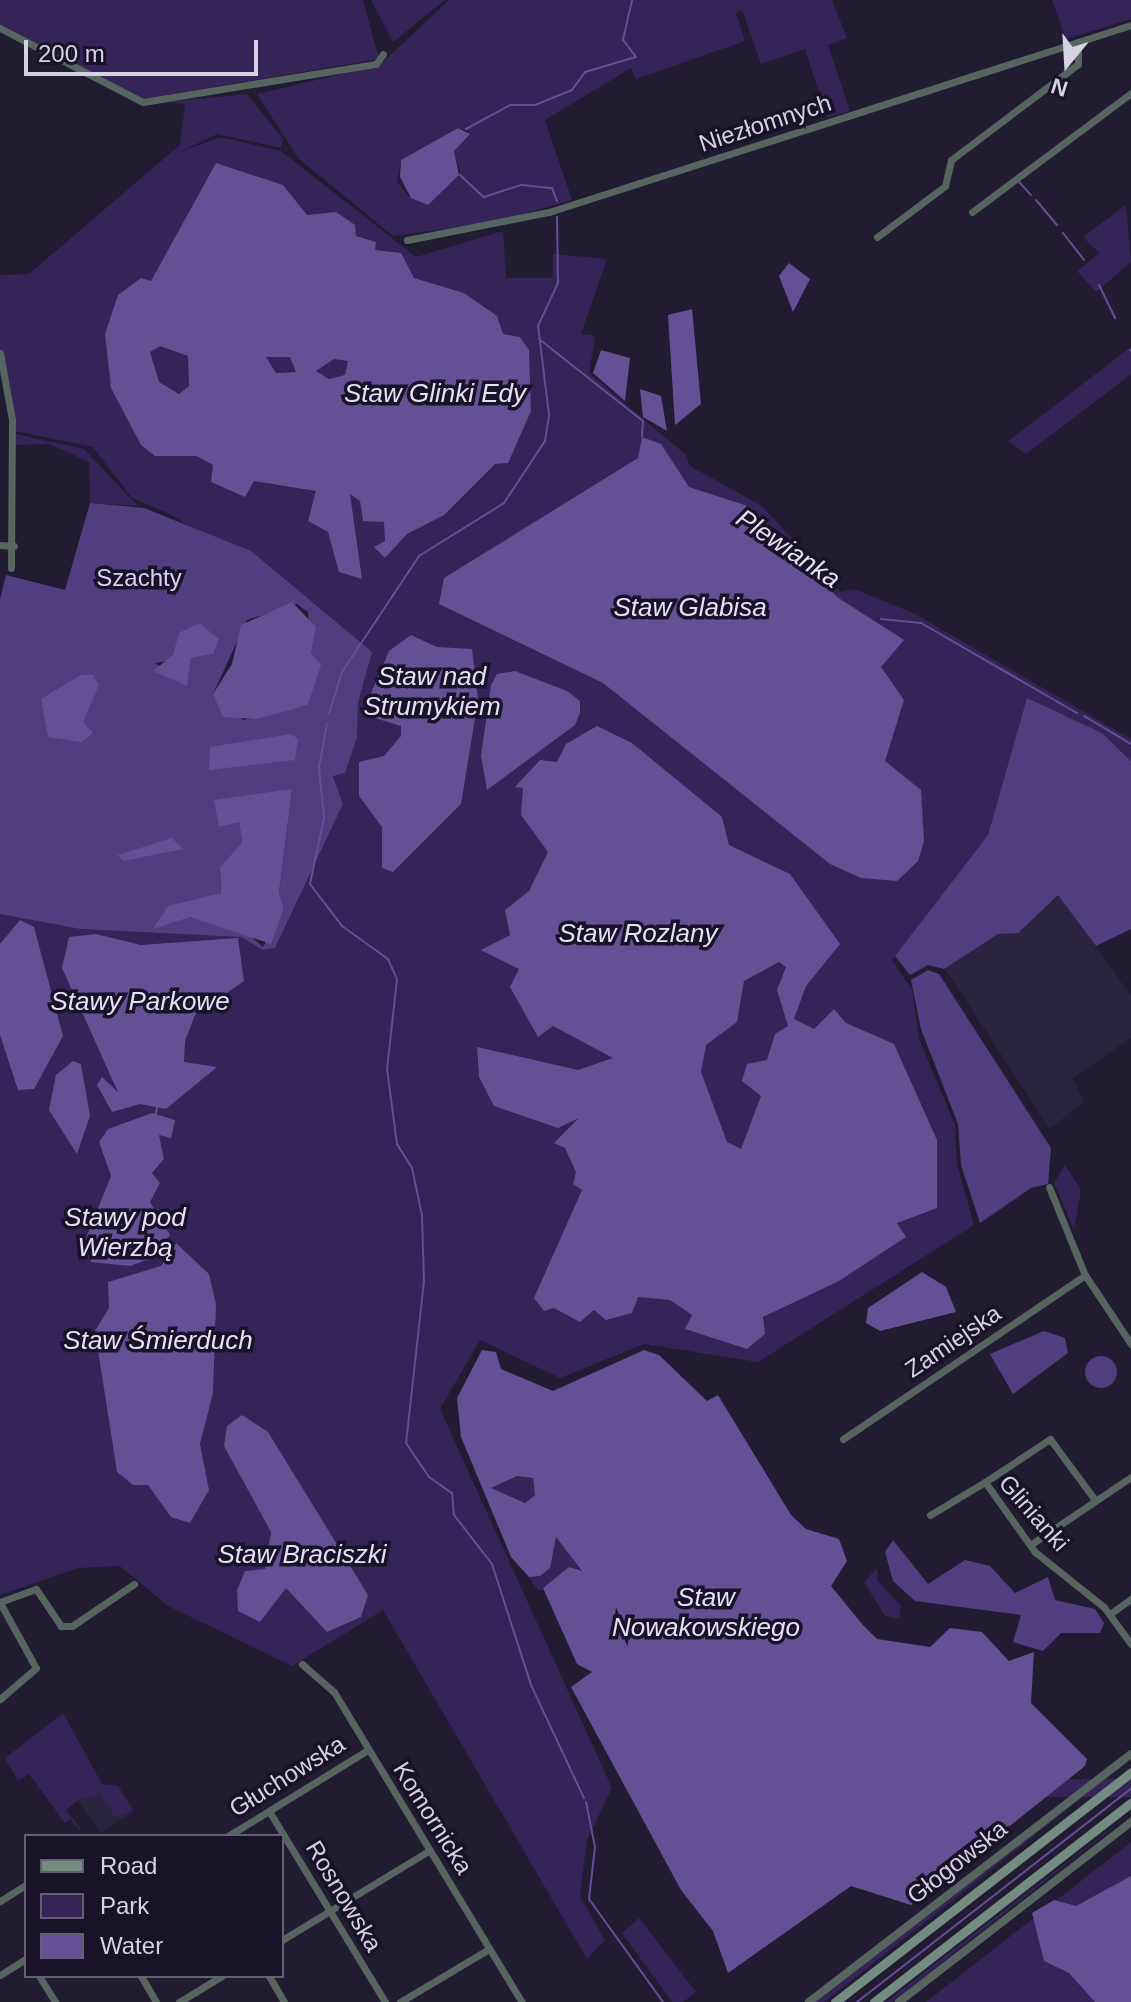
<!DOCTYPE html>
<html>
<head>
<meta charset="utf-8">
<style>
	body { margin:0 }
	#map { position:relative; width:1131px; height:2002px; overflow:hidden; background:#221c33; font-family:Arial,sans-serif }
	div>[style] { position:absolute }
	.built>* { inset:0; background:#2b2441 }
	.green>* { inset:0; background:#342457; transform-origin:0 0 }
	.forest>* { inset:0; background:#513e81 }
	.round { border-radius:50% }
	.water>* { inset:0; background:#635095 }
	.stream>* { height:2px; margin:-1px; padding:0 1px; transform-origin:1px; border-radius:1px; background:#635095 }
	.minor>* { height:7px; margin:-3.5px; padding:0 3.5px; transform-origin:3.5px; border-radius:3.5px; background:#56655f }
	.tertiary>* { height:8px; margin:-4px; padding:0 4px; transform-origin:4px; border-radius:4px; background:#56655f }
	.secondary>* { height:9px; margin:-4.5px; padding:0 4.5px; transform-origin:4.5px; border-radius:4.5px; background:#748b82 }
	span { translate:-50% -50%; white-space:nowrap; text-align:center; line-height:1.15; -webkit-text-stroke:7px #191329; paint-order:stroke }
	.street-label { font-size:24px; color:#d5d2e2 }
	.park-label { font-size:24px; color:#d8d0f8 }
	.water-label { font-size:26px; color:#e5e1f5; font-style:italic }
	.legend { position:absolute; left:24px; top:1834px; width:260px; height:144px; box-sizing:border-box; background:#191329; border:2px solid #645f73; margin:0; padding:10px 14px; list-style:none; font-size:24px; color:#d5d2e2 }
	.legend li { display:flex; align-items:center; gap:16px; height:40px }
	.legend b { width:40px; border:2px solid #645f73 }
	.north { position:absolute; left:1027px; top:24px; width:80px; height:80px; -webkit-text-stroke:6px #191329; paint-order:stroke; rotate:198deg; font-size:22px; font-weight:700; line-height:32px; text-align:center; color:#d5d2e2 }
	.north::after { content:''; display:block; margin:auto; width:28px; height:36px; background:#d5d2e2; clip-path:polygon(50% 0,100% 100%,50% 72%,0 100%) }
	.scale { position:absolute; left:24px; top:40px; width:234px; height:36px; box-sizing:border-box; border:4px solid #d5d2e2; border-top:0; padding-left:10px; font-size:24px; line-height:28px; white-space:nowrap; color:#d5d2e2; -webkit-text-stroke:6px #191329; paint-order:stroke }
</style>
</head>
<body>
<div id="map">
	<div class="built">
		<i style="clip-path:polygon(1058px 894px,1131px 996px,1131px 1038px,1073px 1078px,1083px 1102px,1050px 1129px,944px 967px)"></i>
		<i style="clip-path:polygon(118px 1786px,134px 1811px,101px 1833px,78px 1801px)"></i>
	</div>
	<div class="green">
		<i style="clip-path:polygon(0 0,363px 0,379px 59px,143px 99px,0 25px)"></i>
		<i style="clip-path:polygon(371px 0,445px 0,393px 42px)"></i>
		<i style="clip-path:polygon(evenodd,449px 0,832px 0,847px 38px,828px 45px,850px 111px,827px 118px,805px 49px,761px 64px,742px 10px,736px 13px,745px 41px,636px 79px,631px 68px,545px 120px,572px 200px,495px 222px,393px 236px,298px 158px,257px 94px,380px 65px,449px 0,458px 128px,470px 132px,454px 151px,460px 172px,430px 203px,408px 196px,397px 182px,401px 160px,458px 128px)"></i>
		<i style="clip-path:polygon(1052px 0,1131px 0,1131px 19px,1066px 39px)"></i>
		<i style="clip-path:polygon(247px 94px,283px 139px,281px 148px,217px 134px,180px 152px,221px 137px,281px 151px,416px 257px,503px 231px,506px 278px,553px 278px,553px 254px,607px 259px,581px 334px,595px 336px,589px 373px,686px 455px,690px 466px,762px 506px,841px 592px,854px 589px,913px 613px,1131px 739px,1131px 761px,1102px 733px,1027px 699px,988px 835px,892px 960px,912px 990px,919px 1039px,955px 1125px,957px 1164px,974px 1225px,758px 1362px,644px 1344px,560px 1378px,480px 1340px,440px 1409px,612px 1788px,587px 1840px,580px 1896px,605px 1940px,587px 1959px,383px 1610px,292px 1666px,168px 1606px,120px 1566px,78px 1568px,0 1595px,0 914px,241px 937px,263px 950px,275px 948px,343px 804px,333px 775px,345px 773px,357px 738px,358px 703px,372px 652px,172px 515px,132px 498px,93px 447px,15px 431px,0 347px,0 275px,29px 274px,180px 145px,185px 104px,166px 102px)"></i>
		<i style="clip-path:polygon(1126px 205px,1131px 262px,1096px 292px,1077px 271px,1099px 253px,1083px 237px)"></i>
		<i style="clip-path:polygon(1131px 347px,1131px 374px,1079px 414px,1026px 454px,1008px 441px)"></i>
		<i style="clip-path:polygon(16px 434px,84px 449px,138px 506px,90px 503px,89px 462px,49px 444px,16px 445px)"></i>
		<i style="clip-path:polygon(1065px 1165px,1081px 1190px,1074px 1229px,1054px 1183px)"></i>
		<i style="clip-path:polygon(517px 1476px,533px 1478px,535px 1495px,525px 1503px,491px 1488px)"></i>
		<i style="clip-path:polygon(556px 1536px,582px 1572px,539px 1591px,521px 1567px,530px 1577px)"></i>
		<i style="clip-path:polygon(877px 1568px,878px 1581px,901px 1606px,899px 1619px,885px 1616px,864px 1582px)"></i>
		<i style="clip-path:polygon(63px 1713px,102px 1784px,118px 1786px,133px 1810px,115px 1817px,100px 1794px,77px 1801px,66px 1810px,86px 1836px,70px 1819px,65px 1823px,29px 1774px,18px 1781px,5px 1758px,0 1762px)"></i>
		<i style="clip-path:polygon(1131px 1759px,824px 2002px,815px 2002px)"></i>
		<i style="left:1131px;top:1779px;width:18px;height:363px;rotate:90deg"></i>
		<i style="clip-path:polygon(1131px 1813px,892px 2002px,886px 2002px,950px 1952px)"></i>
		<i style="clip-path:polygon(1131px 1842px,1131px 2002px,926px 2002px)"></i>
		<i style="clip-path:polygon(639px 1918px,696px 1992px,683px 2002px,672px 2002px,622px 1933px)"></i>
	</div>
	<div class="forest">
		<i style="clip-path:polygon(evenodd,90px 503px,144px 508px,251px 551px,372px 652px,358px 703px,357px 738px,345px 773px,333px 776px,343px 804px,275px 948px,263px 950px,241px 937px,81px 929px,0 914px,0 599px,6px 575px,65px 590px,90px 503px,297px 604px,308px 612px,311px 653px,320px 665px,308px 705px,243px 720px,213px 694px,247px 620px,297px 604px,90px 503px,213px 654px,191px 657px,187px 684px,155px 663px,213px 654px,90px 503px,292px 789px,279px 894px,284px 908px,263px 947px,248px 934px,190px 917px,196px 900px,221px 893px,220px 867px,242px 842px,239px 821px,219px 827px,292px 789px)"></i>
		<i style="clip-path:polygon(1027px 698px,1102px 733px,1131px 761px,1131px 929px,1096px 946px,1058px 895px,1018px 933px,998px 934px,944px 969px,928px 965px,910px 975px,895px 956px,988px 835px)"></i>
		<i style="clip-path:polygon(928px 970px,939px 974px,1051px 1148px,1048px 1184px,1031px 1188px,980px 1223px,961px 1165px,958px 1124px,921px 1029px,911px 980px)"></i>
		<i style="clip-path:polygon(1044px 1331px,1065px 1338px,1068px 1353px,1013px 1394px,990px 1354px)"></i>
		<i class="round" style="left:1085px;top:1356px;width:32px;height:32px"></i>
		<i style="clip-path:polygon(893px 1540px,928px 1584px,965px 1560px,990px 1566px,1015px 1593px,1048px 1577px,1055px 1600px,1095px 1609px,1104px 1623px,1100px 1633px,1061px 1633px,1043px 1651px,1013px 1642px,1021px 1615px,915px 1601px,893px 1581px,885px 1552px)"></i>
	</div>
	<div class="water">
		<i style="clip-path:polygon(458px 128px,470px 134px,454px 151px,459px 175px,428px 205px,411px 198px,400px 177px,401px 160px)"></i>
		<i style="clip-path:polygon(evenodd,216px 163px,283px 185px,307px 215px,336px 212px,355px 225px,356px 236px,376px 242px,375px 250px,401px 253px,414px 278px,464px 293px,497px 316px,503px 334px,520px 337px,529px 350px,531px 411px,508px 463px,495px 464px,444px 515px,407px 534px,385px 558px,374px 547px,385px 541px,384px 522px,363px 521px,360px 501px,350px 494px,362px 579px,339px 572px,328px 532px,308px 521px,316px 491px,254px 481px,245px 497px,211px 482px,213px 465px,197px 456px,155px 456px,141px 445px,111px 388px,105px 334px,118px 295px,141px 278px,151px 281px,216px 163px,160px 346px,188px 356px,189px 386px,179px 394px,159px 382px,150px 352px,160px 346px,216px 163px,266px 357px,290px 357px,296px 372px,276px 373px,266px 357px,216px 163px,334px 359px,348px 361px,345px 375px,329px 379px,316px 371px,334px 359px)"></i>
		<i style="clip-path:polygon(789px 263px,810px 279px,793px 312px,779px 276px)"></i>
		<i style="clip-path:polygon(692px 309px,701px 404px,675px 425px,668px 315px)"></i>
		<i style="clip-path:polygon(601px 350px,630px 358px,625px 401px,593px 373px)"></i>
		<i style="clip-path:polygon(640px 389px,661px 396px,667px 431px,643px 417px)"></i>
		<i style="clip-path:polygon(642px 437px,661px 444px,689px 487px,751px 507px,837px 597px,904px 640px,881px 667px,904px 700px,885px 761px,921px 790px,924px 841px,918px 861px,897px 881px,861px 878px,830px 864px,603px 683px,439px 604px,444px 578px,638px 458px)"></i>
		<i style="clip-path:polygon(292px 602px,316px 627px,311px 653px,321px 665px,308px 705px,256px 719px,223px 717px,213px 694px,232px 664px,241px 625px)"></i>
		<i style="clip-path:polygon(199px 623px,219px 639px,213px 654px,191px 658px,187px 686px,153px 671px,173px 655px,179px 633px)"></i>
		<i style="clip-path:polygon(411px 635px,437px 647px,472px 649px,478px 700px,461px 804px,393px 872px,382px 868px,382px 827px,359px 796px,359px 762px,384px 756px,401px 736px,401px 726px,375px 718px,369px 698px,389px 651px)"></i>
		<i style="clip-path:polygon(515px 671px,567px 691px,580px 701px,580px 713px,575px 725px,487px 790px,481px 756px,491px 685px,497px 674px)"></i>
		<i style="clip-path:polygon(81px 675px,93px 675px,99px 685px,83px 722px,93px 733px,82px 742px,48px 737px,41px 699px)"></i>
		<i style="clip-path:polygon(evenodd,597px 726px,632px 743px,722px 817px,729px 845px,790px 874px,840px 944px,806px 986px,794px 1019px,814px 1029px,834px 1009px,846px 1023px,894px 1044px,937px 1140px,937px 1208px,897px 1223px,906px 1237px,839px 1281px,763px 1317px,765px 1334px,747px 1349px,685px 1329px,692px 1315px,670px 1300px,638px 1297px,632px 1313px,606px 1320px,594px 1310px,580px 1322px,554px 1308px,544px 1311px,534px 1298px,582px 1190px,573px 1184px,576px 1172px,565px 1148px,554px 1143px,579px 1118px,558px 1128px,494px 1106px,479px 1077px,477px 1047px,578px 1070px,613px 1058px,553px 1026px,538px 1037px,510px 987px,519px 969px,481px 950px,510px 935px,505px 910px,529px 891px,548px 852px,521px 815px,523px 788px,515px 787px,540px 760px,557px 762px,566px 744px,597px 726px,779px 962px,786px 967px,777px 990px,788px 1026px,775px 1034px,767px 1060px,747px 1064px,742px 1081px,761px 1096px,741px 1149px,727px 1142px,701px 1072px,706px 1045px,737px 1022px,744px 981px,779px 962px)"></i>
		<i style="clip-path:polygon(291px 734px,298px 739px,295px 760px,209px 770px,210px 747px)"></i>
		<i style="clip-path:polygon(292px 789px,279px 893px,284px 908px,271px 944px,190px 917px,153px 929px,168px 906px,221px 893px,220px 867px,242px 842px,239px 822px,219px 827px,214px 800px)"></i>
		<i style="clip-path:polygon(172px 838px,183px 849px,123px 861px,118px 855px)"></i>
		<i style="clip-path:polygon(20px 920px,34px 927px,63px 1036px,34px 1089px,18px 1090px,0 1035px,0 944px)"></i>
		<i style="clip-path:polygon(96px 934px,141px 945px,238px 938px,244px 981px,195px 1015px,185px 1041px,184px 1062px,217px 1067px,166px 1109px,140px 1104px,112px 1112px,97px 1085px,102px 1077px,118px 1092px,62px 968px,69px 937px)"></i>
		<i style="clip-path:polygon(73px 1061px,81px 1064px,90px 1116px,77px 1154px,49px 1110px,56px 1075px)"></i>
		<i style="clip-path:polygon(152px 1113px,175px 1120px,171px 1138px,159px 1135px,164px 1159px,152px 1173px,160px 1183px,150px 1202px,170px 1235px,149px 1259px,130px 1266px,91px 1262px,84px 1243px,111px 1176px,99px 1142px,108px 1129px)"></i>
		<i style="clip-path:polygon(176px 1243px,209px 1274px,216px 1304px,213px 1393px,200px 1444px,209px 1490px,190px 1523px,171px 1517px,148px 1485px,133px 1485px,117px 1472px,95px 1331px,109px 1308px,108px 1282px,161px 1266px)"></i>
		<i style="clip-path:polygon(922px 1272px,946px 1287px,956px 1312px,880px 1331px,866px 1323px,868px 1308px)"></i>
		<i style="clip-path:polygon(evenodd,482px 1350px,496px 1352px,501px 1369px,553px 1391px,644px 1350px,659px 1355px,707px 1401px,718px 1395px,791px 1515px,806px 1529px,839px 1539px,847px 1561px,831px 1586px,862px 1624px,877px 1639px,930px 1647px,950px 1628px,982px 1632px,1009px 1661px,1034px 1652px,1031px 1703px,1087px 1759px,1085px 1766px,911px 1905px,851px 1886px,728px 1973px,713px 1931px,681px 1890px,571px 1687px,592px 1672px,577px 1664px,543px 1588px,569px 1567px,582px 1571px,556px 1537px,550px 1568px,540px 1576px,529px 1577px,511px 1557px,461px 1437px,457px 1398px,482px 1350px,517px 1476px,533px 1478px,535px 1495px,525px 1503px,491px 1488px,517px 1476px)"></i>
		<i style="clip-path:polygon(242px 1415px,268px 1432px,368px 1595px,361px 1617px,327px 1632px,286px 1588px,260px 1622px,238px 1611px,237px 1590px,245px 1571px,265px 1569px,271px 1532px,224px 1446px,227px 1426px)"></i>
		<i style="clip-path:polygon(1131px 1876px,1131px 2002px,1095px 2002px,1069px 1973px,1044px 1961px,1032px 1913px,1054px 1900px,1076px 1906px)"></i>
	</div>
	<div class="stream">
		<i style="left:466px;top:129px;width:50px;rotate:-28.6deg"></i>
		<i style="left:510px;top:105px;width:25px"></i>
		<i style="left:535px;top:105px;width:40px;rotate:-22deg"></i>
		<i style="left:572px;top:90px;width:22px;rotate:-54deg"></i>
		<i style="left:585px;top:72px;width:53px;rotate:-16.4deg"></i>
		<i style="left:636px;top:57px;width:21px;rotate:-127deg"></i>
		<i style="left:623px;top:40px;width:41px;rotate:-77.3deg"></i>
		<i style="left:460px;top:175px;width:33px;rotate:43deg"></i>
		<i style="left:484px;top:197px;width:40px;rotate:-18deg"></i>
		<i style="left:522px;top:185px;width:30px;rotate:6deg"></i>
		<i style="left:552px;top:188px;width:14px;rotate:69deg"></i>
		<i style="left:1018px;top:181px;width:19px;rotate:47deg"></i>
		<i style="left:1036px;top:200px;width:33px;rotate:50deg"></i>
		<i style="left:1063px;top:233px;width:34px;rotate:52deg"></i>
		<i style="left:1099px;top:285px;width:37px;rotate:64deg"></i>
		<i style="left:539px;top:339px;width:132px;rotate:38.3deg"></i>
		<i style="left:643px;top:421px;width:15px;rotate:94deg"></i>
		<i style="left:1130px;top:350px;width:1px;rotate:45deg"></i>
		<i style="left:881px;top:619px;width:40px;rotate:5.7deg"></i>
		<i style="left:921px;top:623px;width:180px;rotate:30deg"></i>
		<i style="left:329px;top:714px;width:44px;rotate:-72.8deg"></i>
		<i style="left:342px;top:672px;width:139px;rotate:-56.4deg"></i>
		<i style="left:419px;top:556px;width:100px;rotate:-31.9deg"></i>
		<i style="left:504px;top:503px;width:74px;rotate:-56.5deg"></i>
		<i style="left:545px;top:441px;width:26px;rotate:-81deg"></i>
		<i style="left:549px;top:415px;width:90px;rotate:-97deg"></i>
		<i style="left:538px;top:326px;width:47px;rotate:-65.1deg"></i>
		<i style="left:558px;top:283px;width:66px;rotate:-90.9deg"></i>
		<i style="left:1084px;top:716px;width:55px;rotate:30.8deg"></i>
		<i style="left:327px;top:724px;width:44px;rotate:100.5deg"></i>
		<i style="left:319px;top:767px;width:51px;rotate:84.4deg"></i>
		<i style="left:324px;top:818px;width:67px;rotate:102deg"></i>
		<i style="left:310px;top:884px;width:53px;rotate:52.7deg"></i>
		<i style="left:342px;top:926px;width:57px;rotate:35.7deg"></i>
		<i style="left:388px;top:959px;width:22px;rotate:66deg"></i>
		<i style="left:397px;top:979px;width:91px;rotate:96.3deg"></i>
		<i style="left:387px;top:1069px;width:76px;rotate:82.4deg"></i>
		<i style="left:397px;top:1144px;width:28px;rotate:58deg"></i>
		<i style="left:412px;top:1168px;width:48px;rotate:78deg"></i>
		<i style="left:422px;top:1215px;width:66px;rotate:88.3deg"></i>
		<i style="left:424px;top:1281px;width:163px;rotate:96.3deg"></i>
		<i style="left:406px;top:1443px;width:41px;rotate:55.9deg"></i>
		<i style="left:429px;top:1477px;width:28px;rotate:35deg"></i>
		<i style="left:452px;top:1493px;width:22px;rotate:85deg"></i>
		<i style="left:454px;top:1515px;width:62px;rotate:52.2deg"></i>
		<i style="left:492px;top:1564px;width:127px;rotate:72.1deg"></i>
		<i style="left:531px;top:1685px;width:125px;rotate:64.9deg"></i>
		<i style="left:156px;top:1114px;width:7px;rotate:-82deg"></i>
		<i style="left:586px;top:1802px;width:46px;rotate:78.7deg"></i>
		<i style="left:595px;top:1847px;width:52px;rotate:96.6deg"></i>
		<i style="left:589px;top:1899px;width:127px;rotate:54.3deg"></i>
		<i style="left:857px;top:2002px;width:347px;rotate:-37.9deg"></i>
	</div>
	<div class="minor">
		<i style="left:0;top:28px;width:161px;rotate:27.4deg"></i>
		<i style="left:143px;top:102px;width:236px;rotate:-9.3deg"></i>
		<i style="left:376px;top:64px;width:12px;rotate:-55deg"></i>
		<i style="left:972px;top:212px;width:199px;rotate:-36.8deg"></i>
		<i style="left:877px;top:237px;width:85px;rotate:-36.9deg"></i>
		<i style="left:945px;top:186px;width:27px;rotate:-77deg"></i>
		<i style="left:951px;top:160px;width:159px;rotate:-37.1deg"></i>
		<i style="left:1078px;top:64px;width:22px;rotate:-90deg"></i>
		<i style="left:407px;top:240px;width:145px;rotate:-11.2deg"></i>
		<i style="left:549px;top:212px;width:611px;rotate:-17.81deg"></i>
		<i style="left:0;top:353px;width:68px;rotate:79.8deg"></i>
		<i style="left:12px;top:420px;width:148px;rotate:90.4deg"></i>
		<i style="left:0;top:545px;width:14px;rotate:4deg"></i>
		<i style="left:1049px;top:1187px;width:95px;rotate:67.8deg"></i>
		<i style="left:1085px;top:1275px;width:83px;rotate:56.3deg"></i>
		<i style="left:843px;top:1439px;width:292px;rotate:-34.1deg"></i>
		<i style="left:985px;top:1482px;width:78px;rotate:-33.5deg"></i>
		<i style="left:1050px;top:1439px;width:76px;rotate:53.6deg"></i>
		<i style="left:930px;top:1515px;width:64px;rotate:-31deg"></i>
		<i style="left:985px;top:1482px;width:86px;rotate:54.5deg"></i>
		<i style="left:1035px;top:1552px;width:88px;rotate:38.6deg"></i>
		<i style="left:1104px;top:1607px;width:46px;rotate:53.9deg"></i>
		<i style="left:1030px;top:1545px;width:122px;rotate:-34deg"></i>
		<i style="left:0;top:1602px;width:38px;rotate:-20deg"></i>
		<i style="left:36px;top:1589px;width:45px;rotate:56deg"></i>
		<i style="left:61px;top:1626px;width:11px"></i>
		<i style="left:72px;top:1626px;width:75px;rotate:-34.1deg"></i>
		<i style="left:0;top:1603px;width:74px;rotate:61deg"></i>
		<i style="left:36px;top:1668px;width:48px;rotate:139.3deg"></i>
		<i style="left:1110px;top:1614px;width:26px;rotate:-36deg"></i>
		<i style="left:302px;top:1664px;width:43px;rotate:41.2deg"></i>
		<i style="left:334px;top:1692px;width:363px;rotate:58.8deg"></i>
		<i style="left:269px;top:1811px;width:223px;rotate:58.7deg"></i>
		<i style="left:228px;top:1836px;width:164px;rotate:-31.6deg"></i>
		<i style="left:0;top:1901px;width:31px;rotate:-32deg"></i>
		<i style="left:282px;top:1940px;width:173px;rotate:-31.3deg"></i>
		<i style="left:0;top:1975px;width:31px;rotate:-32deg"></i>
		<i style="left:39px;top:1976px;width:31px;rotate:58deg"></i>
		<i style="left:141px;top:1976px;width:30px;rotate:60deg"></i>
		<i style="left:269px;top:1976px;width:30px;rotate:60deg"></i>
		<i style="left:179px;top:2002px;width:50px;rotate:-31.2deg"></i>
		<i style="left:400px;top:2002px;width:104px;rotate:-30.8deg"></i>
	</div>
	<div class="tertiary">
		<i style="left:809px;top:2002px;width:406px;rotate:-37.6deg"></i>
		<i style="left:899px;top:2002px;width:294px;rotate:-37.8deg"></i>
	</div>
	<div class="secondary">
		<i style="left:835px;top:2002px;width:375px;rotate:-37.8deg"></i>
		<i style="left:874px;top:2002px;width:325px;rotate:-37.8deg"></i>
	</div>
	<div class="street-label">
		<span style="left:765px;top:123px;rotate:-18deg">Niezłomnych</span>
		<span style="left:953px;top:1341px;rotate:-34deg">Zamiejska</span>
		<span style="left:1034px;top:1513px;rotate:49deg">Glinianki</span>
		<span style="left:287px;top:1776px;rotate:-32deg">Głuchowska</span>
		<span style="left:433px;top:1818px;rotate:58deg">Komornicka</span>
		<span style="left:957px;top:1862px;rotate:-38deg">Głogowska</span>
		<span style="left:344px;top:1896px;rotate:59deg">Rosnowska</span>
	</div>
	<div class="park-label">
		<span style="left:139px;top:578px">Szachty</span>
	</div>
	<div class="water-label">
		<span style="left:435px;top:394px">Staw Glinki Edy</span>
		<span style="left:788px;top:549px;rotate:34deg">Plewianka</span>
		<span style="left:690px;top:608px">Staw Glabisa</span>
		<span style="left:432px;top:692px">Staw nad<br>Strumykiem</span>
		<span style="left:638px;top:934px">Staw Rozlany</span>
		<span style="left:140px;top:1002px">Stawy Parkowe</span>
		<span style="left:125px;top:1233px">Stawy pod<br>Wierzbą</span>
		<span style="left:158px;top:1341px">Staw Śmierduch</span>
		<span style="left:302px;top:1555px">Staw Braciszki</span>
		<span style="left:706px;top:1613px">Staw<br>Nowakowskiego</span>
	</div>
	<ul class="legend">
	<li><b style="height:10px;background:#748b82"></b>Road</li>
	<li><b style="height:22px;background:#342457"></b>Park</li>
	<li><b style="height:22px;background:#635095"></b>Water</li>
	</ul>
	<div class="north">N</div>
	<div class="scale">200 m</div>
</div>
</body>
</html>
